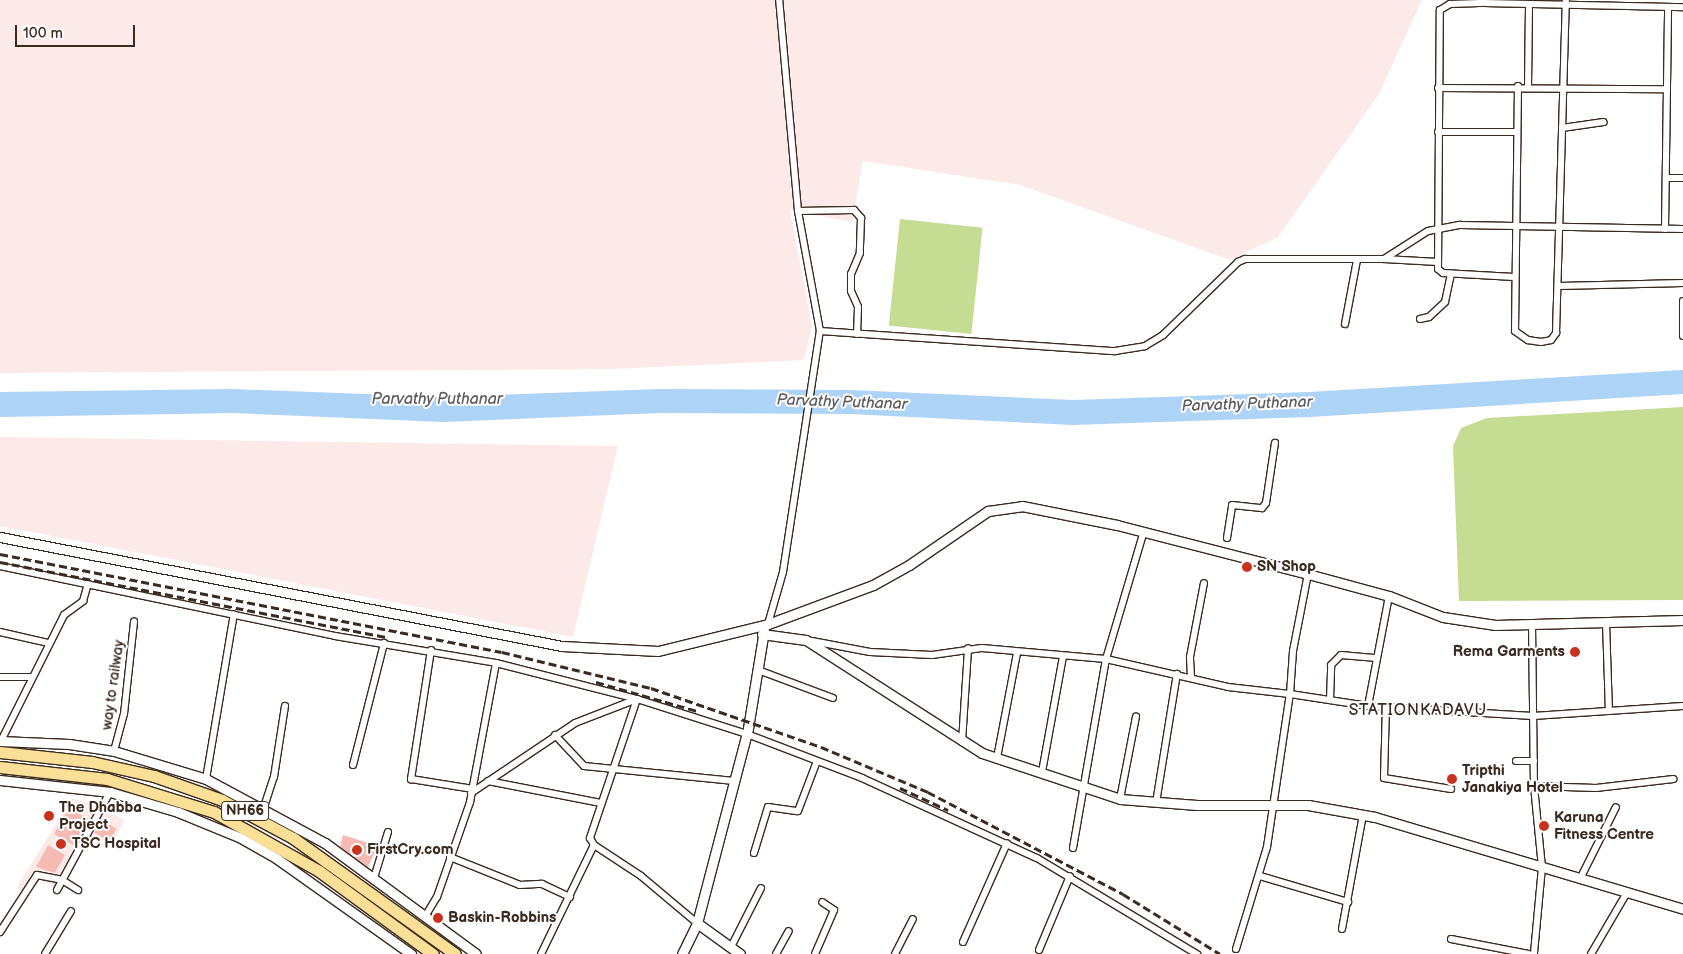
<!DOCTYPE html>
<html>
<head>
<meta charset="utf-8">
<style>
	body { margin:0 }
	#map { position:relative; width:1683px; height:954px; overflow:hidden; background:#fff; font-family:"Balsamiq Sans",sans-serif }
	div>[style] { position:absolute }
	.built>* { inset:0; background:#fceae8; transform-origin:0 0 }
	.green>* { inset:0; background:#c4dd93; transform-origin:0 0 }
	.water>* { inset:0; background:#add3f6 }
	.building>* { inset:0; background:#f6bab4; transform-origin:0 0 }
	.roads { filter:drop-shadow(1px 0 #3b2a1e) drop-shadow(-1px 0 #3b2a1e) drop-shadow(0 1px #3b2a1e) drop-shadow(0 -1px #3b2a1e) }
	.street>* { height:6px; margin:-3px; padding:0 3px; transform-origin:3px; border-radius:3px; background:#fff }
	.secondary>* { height:9px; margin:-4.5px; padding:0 4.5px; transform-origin:4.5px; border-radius:4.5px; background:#fff }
	.highway>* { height:11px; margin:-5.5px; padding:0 5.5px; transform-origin:5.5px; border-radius:5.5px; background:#fadf96 }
	.rail>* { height:2.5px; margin-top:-1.25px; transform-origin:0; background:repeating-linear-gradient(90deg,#3b2a1e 0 8px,transparent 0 12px) }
	.dots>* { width:14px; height:14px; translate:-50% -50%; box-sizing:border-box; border:2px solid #fff; border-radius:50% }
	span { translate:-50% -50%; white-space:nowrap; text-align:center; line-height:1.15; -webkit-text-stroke:4px #fff; paint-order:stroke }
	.shield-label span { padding:1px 4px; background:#fff; border:1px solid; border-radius:4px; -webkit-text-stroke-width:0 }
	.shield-label { font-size:14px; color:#3b2a1e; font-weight:700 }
	.poi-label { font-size:15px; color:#3b2a1e; font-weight:700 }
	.left { translate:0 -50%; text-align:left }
	.right { translate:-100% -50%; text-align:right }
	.street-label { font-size:15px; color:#3b2a1e }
	.water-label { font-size:16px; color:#5d5d5f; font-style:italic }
	.neighbourhood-label { font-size:16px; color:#3b2a1e; letter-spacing:1px }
	.scale { position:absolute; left:15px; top:25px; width:120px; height:22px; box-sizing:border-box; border:2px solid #3b2a1e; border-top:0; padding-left:6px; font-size:15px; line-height:18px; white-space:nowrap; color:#3b2a1e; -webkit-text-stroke:4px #fff; paint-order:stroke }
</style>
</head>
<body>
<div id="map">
	<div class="built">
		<i style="clip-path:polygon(0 0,1422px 0,1379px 94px,1278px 237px,1230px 260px,1020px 185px,863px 161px,852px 222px,790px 210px,812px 327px,804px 360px,613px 369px,0 373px)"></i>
		<i style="clip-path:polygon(0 437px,618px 446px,573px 637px,0 526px)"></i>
		<i style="clip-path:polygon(72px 798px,101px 807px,55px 887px,40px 880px,29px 895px,17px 887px)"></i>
		<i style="left:105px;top:810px;width:22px;height:29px;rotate:27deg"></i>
	</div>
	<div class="green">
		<i style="left:900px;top:219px;width:83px;height:107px;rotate:6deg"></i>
		<i style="clip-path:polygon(1683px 407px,1683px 600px,1459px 601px,1453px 446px,1461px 428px,1487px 418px)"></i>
	</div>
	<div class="water">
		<i style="clip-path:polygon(1683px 370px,1683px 394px,1310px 417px,1073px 425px,850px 414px,660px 413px,443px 422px,233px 413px,0 417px,0 392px,233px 389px,443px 397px,660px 389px,851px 390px,1073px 400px,1309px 392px)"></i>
	</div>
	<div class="building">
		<i style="left:69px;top:808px;width:22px;height:30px;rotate:30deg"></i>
		<i style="left:102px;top:820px;width:17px;height:15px;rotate:31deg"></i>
		<i style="clip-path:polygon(343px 835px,378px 846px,368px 867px,340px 847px)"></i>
		<i style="clip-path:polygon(48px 845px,65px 855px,55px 873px,36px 867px)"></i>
	</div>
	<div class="roads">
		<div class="street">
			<i style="left:1518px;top:86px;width:245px;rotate:90.7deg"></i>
			<i style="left:1515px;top:331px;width:16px;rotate:35deg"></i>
			<i style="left:1528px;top:340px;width:13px;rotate:9deg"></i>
			<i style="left:1541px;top:342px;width:10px;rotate:-11deg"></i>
			<i style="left:1551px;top:340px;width:9px;rotate:-54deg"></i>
			<i style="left:1556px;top:333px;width:333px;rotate:-88.3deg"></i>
			<i style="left:1528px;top:87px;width:83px;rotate:-89.3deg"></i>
			<i style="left:1438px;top:88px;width:229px;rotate:0.3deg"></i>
			<i style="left:1562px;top:128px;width:42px;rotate:-8.1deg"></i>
			<i style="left:1438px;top:132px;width:79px"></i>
			<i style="left:1666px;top:178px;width:17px"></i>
			<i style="left:798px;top:211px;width:56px;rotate:-1deg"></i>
			<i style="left:854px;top:210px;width:11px;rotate:49deg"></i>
			<i style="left:861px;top:218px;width:35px;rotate:92deg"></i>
			<i style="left:860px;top:253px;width:23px;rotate:113deg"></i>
			<i style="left:851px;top:274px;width:17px;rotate:90deg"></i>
			<i style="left:851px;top:291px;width:17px;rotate:66deg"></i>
			<i style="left:858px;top:307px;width:27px;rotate:92deg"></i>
			<i style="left:1665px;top:229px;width:222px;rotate:-89.2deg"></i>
			<i style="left:1384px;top:259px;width:54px;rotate:3.2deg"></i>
			<i style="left:1514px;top:277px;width:71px;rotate:-176.8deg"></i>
			<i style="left:1443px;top:273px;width:6px;rotate:-141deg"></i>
			<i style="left:1438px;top:269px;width:259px;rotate:-89.6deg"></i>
			<i style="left:1440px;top:10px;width:12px;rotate:-31deg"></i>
			<i style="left:1450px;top:4px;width:37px;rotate:-2deg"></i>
			<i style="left:1487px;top:3px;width:196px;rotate:1.2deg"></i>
			<i style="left:1559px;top:286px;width:124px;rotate:-1.4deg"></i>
			<i style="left:1683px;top:301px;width:35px;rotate:90deg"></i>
			<i style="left:1420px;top:319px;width:9px;rotate:-13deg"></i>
			<i style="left:1429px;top:317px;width:22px;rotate:-43deg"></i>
			<i style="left:1445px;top:302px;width:29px;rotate:-78deg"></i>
			<i style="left:1345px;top:324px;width:65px;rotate:-79.4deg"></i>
			<i style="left:820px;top:331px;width:296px;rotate:3.9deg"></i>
			<i style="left:1115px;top:351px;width:30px;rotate:-9deg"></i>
			<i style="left:1145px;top:346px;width:21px;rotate:-31deg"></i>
			<i style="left:1163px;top:335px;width:105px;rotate:-44.2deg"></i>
			<i style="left:1238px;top:262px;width:8px;rotate:-23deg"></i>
			<i style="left:1245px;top:259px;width:139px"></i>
			<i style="left:1384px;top:259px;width:52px;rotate:-32.5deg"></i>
			<i style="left:1428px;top:231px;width:33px;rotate:-11deg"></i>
			<i style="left:1460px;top:225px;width:223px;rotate:1deg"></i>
			<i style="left:1227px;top:538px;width:33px;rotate:-81deg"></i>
			<i style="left:1232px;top:505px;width:30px;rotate:6deg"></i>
			<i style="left:1262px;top:508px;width:6px;rotate:-51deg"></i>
			<i style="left:1266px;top:503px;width:61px;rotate:-81.5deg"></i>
			<i style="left:0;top:566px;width:342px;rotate:11.8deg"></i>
			<i style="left:335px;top:636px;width:163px;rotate:9.5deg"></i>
			<i style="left:496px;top:663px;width:146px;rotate:14.3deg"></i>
			<i style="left:637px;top:699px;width:115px;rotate:17.7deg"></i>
			<i style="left:747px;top:734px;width:123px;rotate:20.9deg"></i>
			<i style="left:862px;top:778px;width:192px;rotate:24.6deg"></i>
			<i style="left:1037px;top:858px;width:187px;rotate:31deg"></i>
			<i style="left:1606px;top:622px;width:89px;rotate:88.1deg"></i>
			<i style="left:768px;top:624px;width:54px;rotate:-73.9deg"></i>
			<i style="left:783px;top:572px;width:244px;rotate:-81.3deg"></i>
			<i style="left:820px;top:331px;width:122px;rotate:-100.4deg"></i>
			<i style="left:798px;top:211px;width:212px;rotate:-95.1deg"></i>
			<i style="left:1532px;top:624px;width:162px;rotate:89.3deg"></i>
			<i style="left:1534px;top:786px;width:81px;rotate:84.4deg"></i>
			<i style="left:1542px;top:867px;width:87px;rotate:95.3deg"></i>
			<i style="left:0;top:632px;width:49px;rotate:12.9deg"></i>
			<i style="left:812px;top:641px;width:59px;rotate:10.7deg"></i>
			<i style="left:870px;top:652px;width:62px;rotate:2.8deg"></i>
			<i style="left:932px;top:655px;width:50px;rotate:-8deg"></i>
			<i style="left:982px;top:648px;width:124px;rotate:5.1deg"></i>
			<i style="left:1106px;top:659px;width:125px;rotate:12.9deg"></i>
			<i style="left:1228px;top:687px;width:62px;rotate:6.4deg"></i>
			<i style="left:1290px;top:694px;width:43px;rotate:-86deg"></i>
			<i style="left:1293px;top:651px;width:78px;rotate:-79deg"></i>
			<i style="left:431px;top:650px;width:131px;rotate:98.8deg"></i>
			<i style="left:411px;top:779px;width:63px;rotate:9.2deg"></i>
			<i style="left:758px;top:670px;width:80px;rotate:20.5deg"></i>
			<i style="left:0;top:677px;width:30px"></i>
			<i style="left:1191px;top:677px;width:20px;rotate:-93deg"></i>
			<i style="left:1190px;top:657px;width:75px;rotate:-79.3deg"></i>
			<i style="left:1330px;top:700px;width:35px;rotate:-88deg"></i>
			<i style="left:1331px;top:665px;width:14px;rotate:-45deg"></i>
			<i style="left:1341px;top:655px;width:33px;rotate:5deg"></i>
			<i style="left:1368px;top:706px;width:112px;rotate:-79.2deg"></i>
			<i style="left:1386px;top:706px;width:72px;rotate:91.6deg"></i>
			<i style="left:1384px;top:778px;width:68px;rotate:9.3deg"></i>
			<i style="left:555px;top:735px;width:42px;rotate:46.9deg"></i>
			<i style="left:584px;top:766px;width:151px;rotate:5.7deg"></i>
			<i style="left:1px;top:741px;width:141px;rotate:-63.4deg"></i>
			<i style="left:64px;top:615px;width:24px;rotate:-36deg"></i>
			<i style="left:83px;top:601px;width:18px;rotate:-74deg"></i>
			<i style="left:962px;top:742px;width:94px;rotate:-86.3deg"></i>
			<i style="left:114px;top:751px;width:38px;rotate:-75deg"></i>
			<i style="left:124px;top:714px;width:93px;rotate:-83.8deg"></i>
			<i style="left:997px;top:758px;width:107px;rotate:-79.2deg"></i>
			<i style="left:1516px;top:761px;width:18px"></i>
			<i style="left:353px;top:765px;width:126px;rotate:-75.7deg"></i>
			<i style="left:1042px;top:772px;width:117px;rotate:-79.7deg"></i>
			<i style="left:206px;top:779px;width:167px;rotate:-80.4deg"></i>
			<i style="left:488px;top:781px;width:115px;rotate:11deg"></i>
			<i style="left:1534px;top:786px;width:62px;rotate:1.8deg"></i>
			<i style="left:1596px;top:788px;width:78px;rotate:-6.7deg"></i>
			<i style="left:471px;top:793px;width:125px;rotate:-33.9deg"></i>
			<i style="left:575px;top:723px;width:66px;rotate:-21.2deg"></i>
			<i style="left:637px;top:699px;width:147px;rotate:108.7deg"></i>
			<i style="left:590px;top:838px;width:8px;rotate:60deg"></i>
			<i style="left:594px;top:845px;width:56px;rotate:33.4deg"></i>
			<i style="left:641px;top:876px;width:73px;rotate:40deg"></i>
			<i style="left:1120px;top:799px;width:84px;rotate:-79deg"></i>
			<i style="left:1156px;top:803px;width:131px;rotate:-80.8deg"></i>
			<i style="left:264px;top:807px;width:32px;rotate:-72deg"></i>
			<i style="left:274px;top:777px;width:72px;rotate:-81.2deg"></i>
			<i style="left:1073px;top:848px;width:192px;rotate:-80.1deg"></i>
			<i style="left:1106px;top:659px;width:130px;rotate:-73.5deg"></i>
			<i style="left:754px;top:853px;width:48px;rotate:-73.1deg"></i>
			<i style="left:768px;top:807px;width:30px;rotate:8deg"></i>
			<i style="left:798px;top:811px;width:53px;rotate:-69.2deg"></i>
			<i style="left:450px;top:857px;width:75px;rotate:21.8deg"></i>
			<i style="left:520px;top:885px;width:22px;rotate:-3deg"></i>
			<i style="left:542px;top:884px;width:31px;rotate:25deg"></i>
			<i style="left:1260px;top:876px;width:92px;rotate:16.5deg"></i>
			<i style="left:374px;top:878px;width:48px;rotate:-73.1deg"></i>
			<i style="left:1580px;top:879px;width:80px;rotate:-63.4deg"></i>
			<i style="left:57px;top:890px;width:111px;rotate:-61.6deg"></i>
			<i style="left:426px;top:915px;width:21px;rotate:-59deg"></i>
			<i style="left:437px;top:897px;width:101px;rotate:-70.8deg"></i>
			<i style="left:470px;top:802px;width:141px;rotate:-79.4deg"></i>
			<i style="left:1342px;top:929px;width:116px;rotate:-79.6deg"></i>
			<i style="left:0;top:932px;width:68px;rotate:-57deg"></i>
			<i style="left:37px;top:875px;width:25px;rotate:11deg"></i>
			<i style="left:62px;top:880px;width:19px;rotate:32deg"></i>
			<i style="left:1451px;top:939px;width:79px;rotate:10.9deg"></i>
			<i style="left:963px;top:942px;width:108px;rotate:-66deg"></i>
			<i style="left:731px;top:947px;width:66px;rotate:-63deg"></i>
			<i style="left:1236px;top:949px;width:107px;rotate:-73.1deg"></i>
			<i style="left:1267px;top:847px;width:155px;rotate:-81.5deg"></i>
			<i style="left:1290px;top:694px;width:79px;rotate:8.7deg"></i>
			<i style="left:1368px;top:706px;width:165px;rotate:3.5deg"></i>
			<i style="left:1533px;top:716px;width:150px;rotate:-3.8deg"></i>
			<i style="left:1039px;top:950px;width:80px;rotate:-67.3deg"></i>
			<i style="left:45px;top:954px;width:50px;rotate:-58.8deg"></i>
			<i style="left:541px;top:954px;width:121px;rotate:-64.1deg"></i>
			<i style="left:776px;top:954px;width:26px;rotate:-61deg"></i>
			<i style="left:815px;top:954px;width:48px;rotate:-66.6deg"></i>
			<i style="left:834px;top:910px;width:14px;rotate:-146deg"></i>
			<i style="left:895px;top:954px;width:39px;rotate:-63deg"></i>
			<i style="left:1591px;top:954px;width:69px;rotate:-59.7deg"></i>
		</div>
		<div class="secondary">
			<i style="left:0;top:537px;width:572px;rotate:10.98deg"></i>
			<i style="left:562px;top:646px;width:96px;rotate:3deg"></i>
			<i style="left:658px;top:651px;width:113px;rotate:-13.8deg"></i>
			<i style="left:768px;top:624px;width:112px;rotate:-20.4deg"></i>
			<i style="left:873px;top:585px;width:41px;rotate:-29.1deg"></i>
			<i style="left:909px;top:565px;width:96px;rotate:-34.4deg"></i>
			<i style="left:988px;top:511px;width:34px;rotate:-8deg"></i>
			<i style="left:1022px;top:506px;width:97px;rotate:11.3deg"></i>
			<i style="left:1117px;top:525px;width:197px;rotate:14.4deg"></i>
			<i style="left:1308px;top:574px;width:84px;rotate:15.2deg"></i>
			<i style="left:1389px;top:596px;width:58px;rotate:21.3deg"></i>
			<i style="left:1443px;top:617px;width:53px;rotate:8.7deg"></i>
			<i style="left:1495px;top:625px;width:188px;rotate:-1.5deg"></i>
			<i style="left:762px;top:634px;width:44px;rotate:7.8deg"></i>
			<i style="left:806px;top:640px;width:209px;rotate:32.7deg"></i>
			<i style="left:982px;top:753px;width:145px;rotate:18.4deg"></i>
			<i style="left:1120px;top:799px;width:77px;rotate:4.5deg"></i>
			<i style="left:1197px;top:805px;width:111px"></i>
			<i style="left:1308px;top:805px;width:68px;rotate:10.2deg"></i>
			<i style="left:1375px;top:817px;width:321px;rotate:16.6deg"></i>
			<i style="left:0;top:741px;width:69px;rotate:2.5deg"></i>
			<i style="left:69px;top:744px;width:46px;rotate:8.8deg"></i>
			<i style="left:114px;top:751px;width:96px;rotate:16.9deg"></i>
			<i style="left:206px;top:779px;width:135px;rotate:28.3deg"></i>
			<i style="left:325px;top:843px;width:187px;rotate:36.3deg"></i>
			<i style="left:0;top:780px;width:111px;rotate:6.2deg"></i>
			<i style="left:110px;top:792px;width:71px;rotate:16.4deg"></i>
			<i style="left:178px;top:812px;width:68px;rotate:22.4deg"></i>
			<i style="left:241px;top:838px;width:40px;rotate:29.7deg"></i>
			<i style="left:276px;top:858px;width:166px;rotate:35.4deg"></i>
			<i style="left:697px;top:923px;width:53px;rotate:35.8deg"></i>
			<i style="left:682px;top:954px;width:34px;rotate:-64deg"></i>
			<i style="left:697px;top:923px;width:202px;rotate:-75.3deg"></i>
			<i style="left:748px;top:728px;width:99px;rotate:-80.7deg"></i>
		</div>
		<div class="highway">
			<i style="left:0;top:752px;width:93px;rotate:6.2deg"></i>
			<i style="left:92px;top:762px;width:64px;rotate:12.7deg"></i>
			<i style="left:154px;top:776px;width:72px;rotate:19.4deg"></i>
			<i style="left:222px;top:800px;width:81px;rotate:28.2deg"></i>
			<i style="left:293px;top:838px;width:199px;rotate:35.6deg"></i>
			<i style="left:0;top:767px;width:108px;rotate:6.4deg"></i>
			<i style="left:107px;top:779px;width:112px;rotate:17.1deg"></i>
			<i style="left:214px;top:812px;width:120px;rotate:29.3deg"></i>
			<i style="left:319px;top:871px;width:141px;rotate:36.1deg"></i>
		</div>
	</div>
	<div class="rail">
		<i style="left:0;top:554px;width:511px;rotate:11.05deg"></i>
		<i style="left:502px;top:652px;width:153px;rotate:13.6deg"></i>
		<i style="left:651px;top:688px;width:180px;rotate:19.1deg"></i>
		<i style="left:821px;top:747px;width:116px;rotate:22.8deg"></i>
		<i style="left:928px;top:792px;width:220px;rotate:27.6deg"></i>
		<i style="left:1123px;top:894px;width:114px;rotate:31.7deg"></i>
		<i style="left:0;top:562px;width:393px;rotate:11deg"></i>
		<i style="left:596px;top:682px;width:105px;rotate:16deg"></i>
		<i style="left:900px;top:788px;width:53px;rotate:24.6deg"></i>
	</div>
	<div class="dots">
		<i style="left:1247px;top:567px;background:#c8321e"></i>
		<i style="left:1575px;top:652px;background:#c8321e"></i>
		<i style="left:1452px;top:779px;background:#c8321e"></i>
		<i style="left:49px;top:816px;background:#c8321e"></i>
		<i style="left:1544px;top:826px;background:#c8321e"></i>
		<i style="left:61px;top:844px;background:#c8321e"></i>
		<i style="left:357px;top:850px;background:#c8321e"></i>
		<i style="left:438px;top:918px;background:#c8321e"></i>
	</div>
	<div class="shield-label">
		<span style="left:245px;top:811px">NH66</span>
	</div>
	<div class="poi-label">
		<span class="left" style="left:1257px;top:567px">SN Shop</span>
		<span class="right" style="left:1565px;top:652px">Rema Garments</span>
		<span class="left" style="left:1462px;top:779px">Tripthi<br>Janakiya Hotel</span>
		<span class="left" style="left:59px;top:816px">The Dhabba<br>Project</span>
		<span class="left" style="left:1554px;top:826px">Karuna<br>Fitness Centre</span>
		<span class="left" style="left:72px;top:844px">TSC Hospital</span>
		<span class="left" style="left:367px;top:850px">FirstCry.com</span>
		<span class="left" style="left:448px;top:918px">Baskin-Robbins</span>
	</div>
	<div class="street-label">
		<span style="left:113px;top:685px;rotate:-82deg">way to railway</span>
	</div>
	<div class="water-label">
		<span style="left:437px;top:400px">Parvathy Puthanar</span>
		<span style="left:842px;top:403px;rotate:2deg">Parvathy Puthanar</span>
		<span style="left:1247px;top:405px;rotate:-2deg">Parvathy Puthanar</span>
	</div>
	<div class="neighbourhood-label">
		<span style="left:1418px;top:711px">STATIONKADAVU</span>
	</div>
	<div class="scale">100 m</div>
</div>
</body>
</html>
